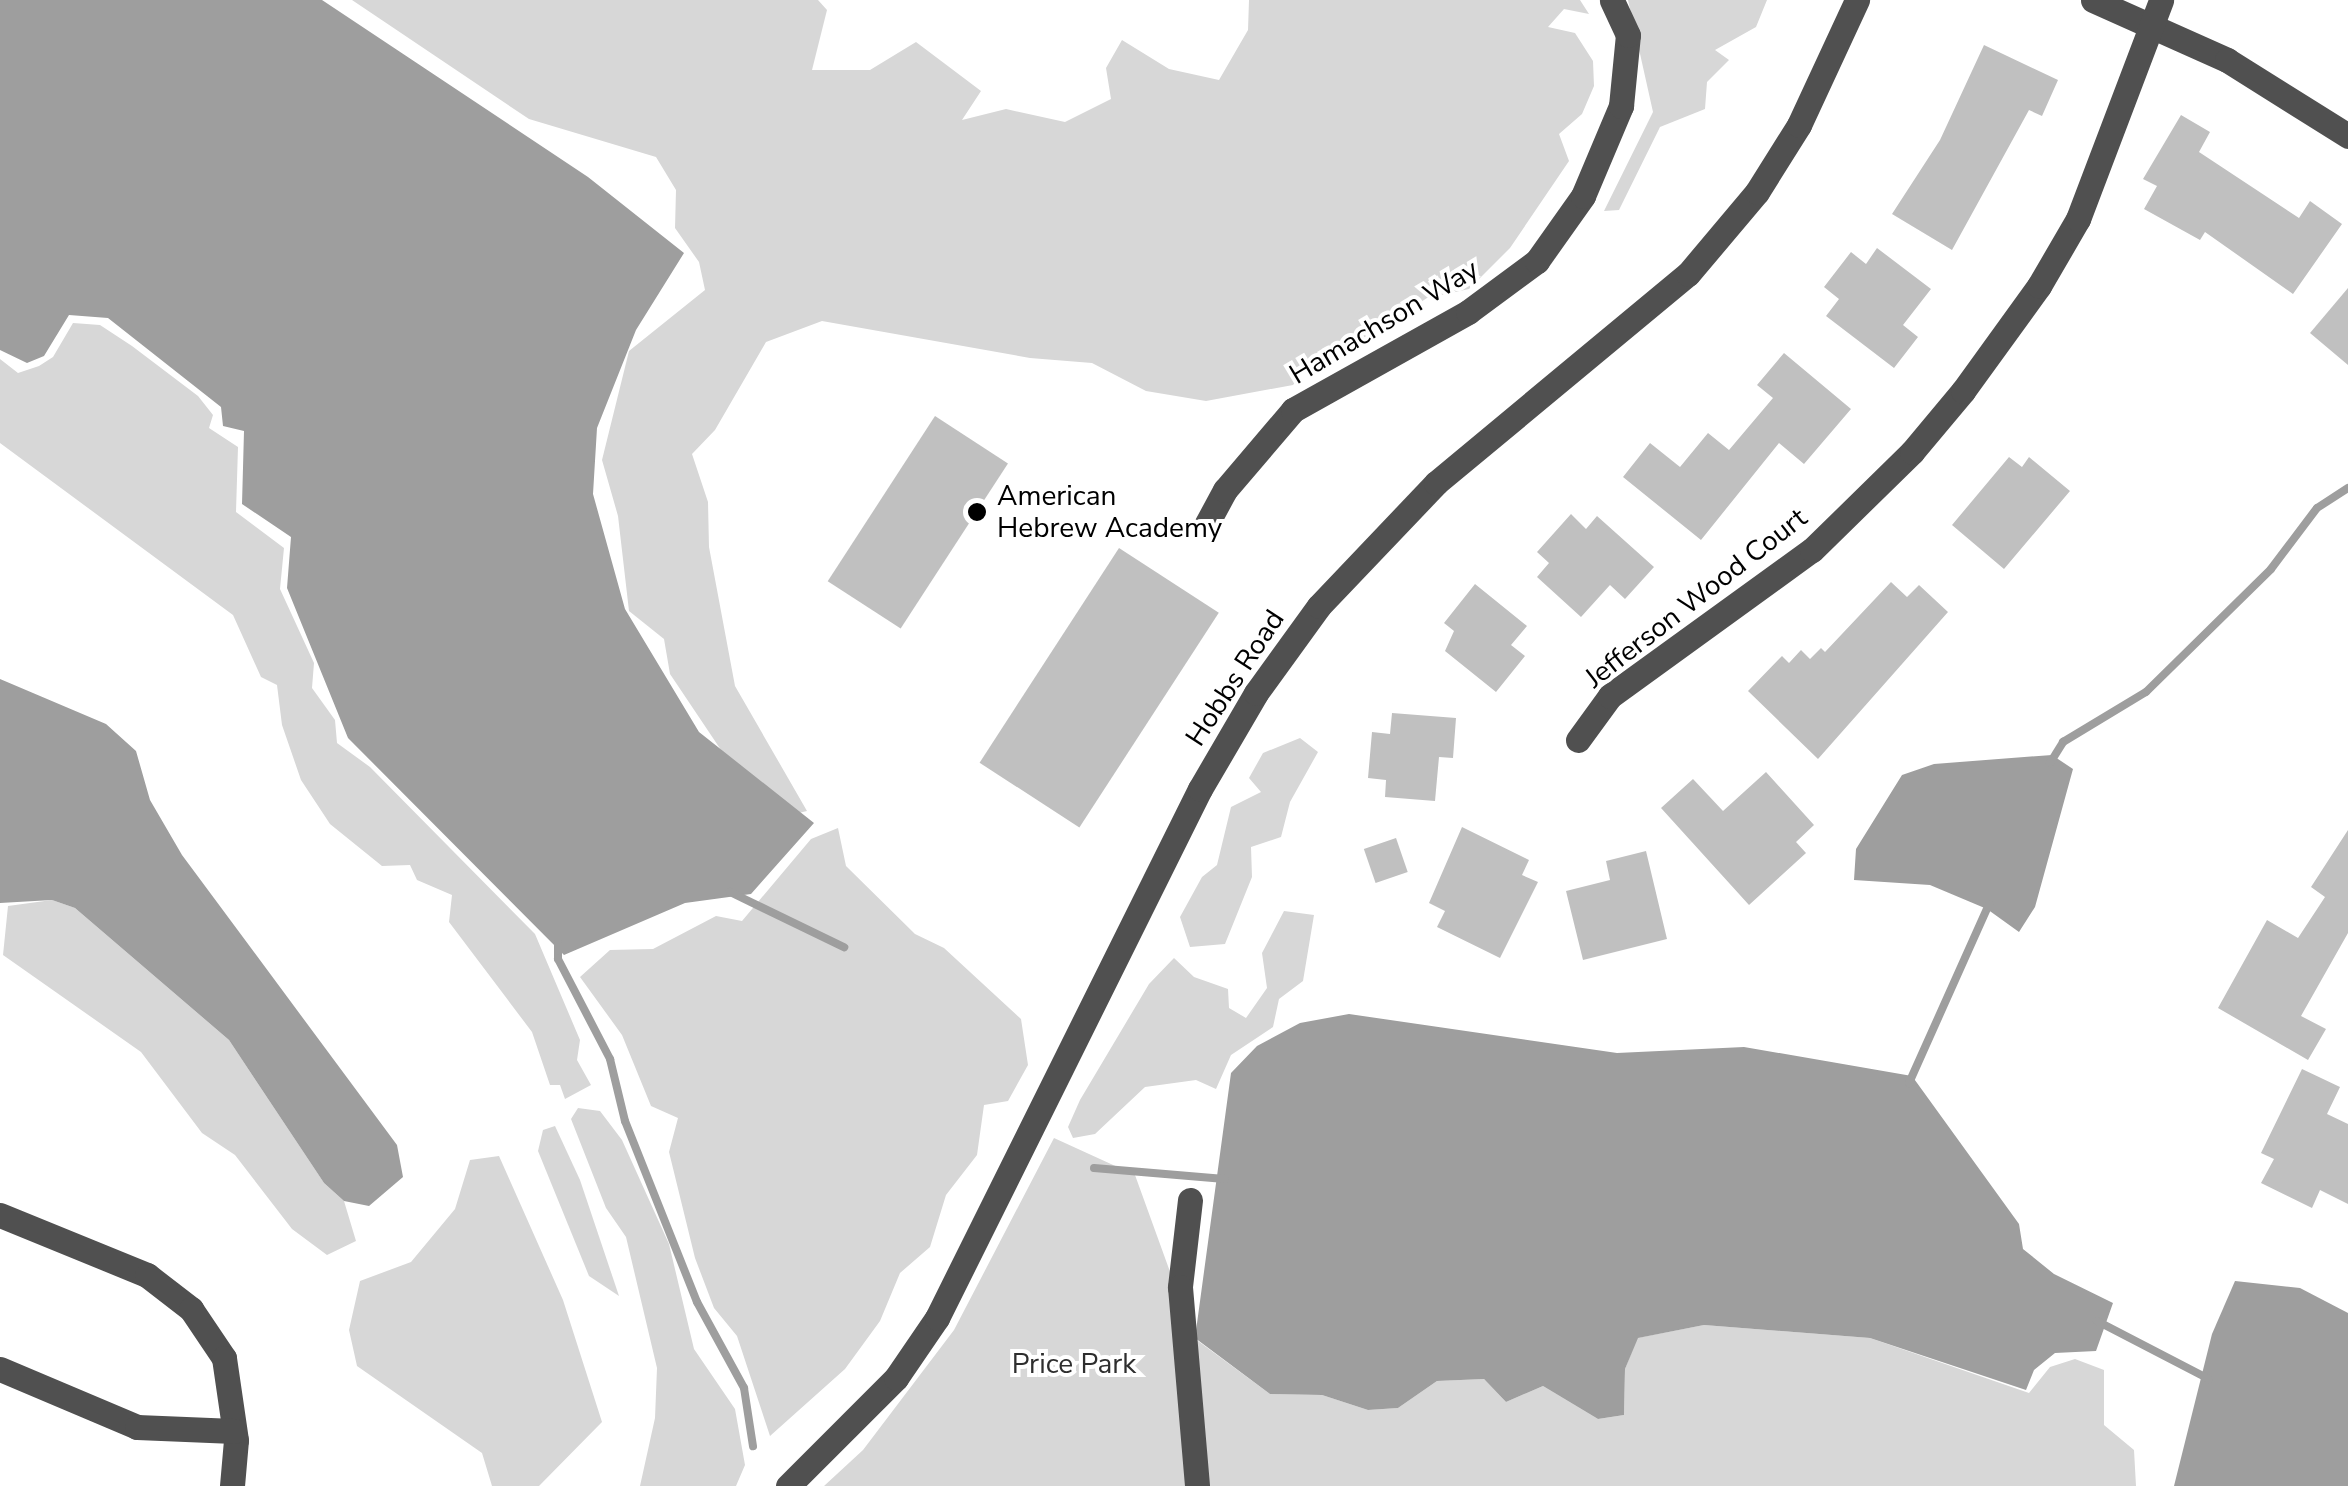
<!DOCTYPE html>
<html>
<head>
<meta charset="utf-8">
<style>
	body { margin:0 }
	#map { position:relative; width:2348px; height:1486px; overflow:hidden; background:#fff; font-family:"Nunito Sans",sans-serif }
	div>[style] { position:absolute }
	.green>* { inset:0; background:#d7d7d7 }
	.water>* { inset:0; background:#9e9e9e }
	.stream>* { height:8px; margin:-4px; padding:0 4px; transform-origin:4px; border-radius:4px; background:#9e9e9e }
	.building>* { inset:0; background:#c0c0c0; transform-origin:0 0 }
	.minor>* { height:25px; margin:-12.5px; padding:0 12.5px; transform-origin:12.5px; border-radius:12.5px; background:#505050 }
	.dots>* { width:28px; height:28px; translate:-50% -50%; box-sizing:border-box; border:5px solid #fff; border-radius:50% }
	span { translate:-50% -50%; white-space:nowrap; text-align:center; line-height:1.15; -webkit-text-stroke:8px #fff; paint-order:stroke }
	.street-label { font-size:28px; color:#000 }
	.poi-label { font-size:28px; color:#000 }
	.left { translate:0 -50%; text-align:left }
	.park-label { font-size:28px; color:#2e2e2e }
</style>
</head>
<body>
<div id="map">
	<div class="green">
		<i style="clip-path:polygon(352px 0,818px 0,827px 10px,812px 70px,870px 70px,916px 42px,981px 91px,962px 120px,1006px 109px,1065px 122px,1111px 99px,1106px 68px,1122px 40px,1169px 69px,1219px 80px,1248px 30px,1249px 0,1580px 0,1589px 14px,1564px 9px,1548px 27px,1575px 33px,1593px 61px,1594px 86px,1582px 114px,1559px 134px,1569px 161px,1510px 248px,1469px 289px,1427px 298px,1369px 336px,1323px 348px,1293px 385px,1206px 401px,1146px 391px,1092px 363px,1030px 358px,822px 321px,766px 342px,715px 430px,692px 454px,708px 502px,709px 547px,735px 686px,807px 811px,768px 820px,670px 674px,664px 639px,629px 611px,618px 516px,602px 460px,629px 351px,705px 290px,699px 262px,675px 228px,676px 190px,656px 157px,529px 119px)"></i>
		<i style="clip-path:polygon(1628px 0,1767px 0,1756px 27px,1715px 50px,1729px 60px,1707px 82px,1705px 109px,1660px 127px,1619px 210px,1604px 211px,1653px 112px)"></i>
		<i style="clip-path:polygon(73px 323px,100px 325px,132px 346px,198px 396px,213px 415px,209px 428px,238px 447px,236px 512px,284px 548px,280px 589px,314px 663px,312px 688px,335px 720px,337px 743px,370px 767px,535px 934px,580px 1040px,577px 1060px,591px 1085px,565px 1099px,560px 1085px,550px 1085px,532px 1032px,449px 922px,452px 895px,417px 880px,410px 865px,382px 866px,330px 824px,301px 780px,282px 725px,277px 685px,261px 677px,233px 615px,0 443px,0 359px,18px 373px,39px 366px,53px 357px)"></i>
		<i style="clip-path:polygon(1300px 738px,1318px 752px,1290px 802px,1281px 837px,1251px 847px,1252px 877px,1225px 944px,1190px 947px,1180px 917px,1202px 877px,1217px 865px,1231px 807px,1261px 792px,1249px 778px,1263px 753px)"></i>
		<i style="clip-path:polygon(838px 828px,846px 866px,915px 934px,944px 948px,1021px 1019px,1028px 1065px,1008px 1101px,984px 1105px,977px 1155px,946px 1195px,930px 1247px,900px 1273px,880px 1321px,845px 1369px,770px 1436px,737px 1336px,714px 1308px,695px 1258px,669px 1152px,678px 1118px,651px 1106px,622px 1035px,580px 977px,610px 950px,653px 949px,716px 916px,742px 921px,811px 839px)"></i>
		<i style="clip-path:polygon(52px 900px,75px 908px,229px 1040px,324px 1183px,344px 1201px,356px 1241px,327px 1255px,292px 1229px,235px 1155px,202px 1133px,141px 1052px,3px 955px,8px 906px)"></i>
		<i style="clip-path:polygon(1284px 911px,1314px 915px,1303px 981px,1279px 999px,1273px 1027px,1231px 1055px,1216px 1089px,1196px 1080px,1145px 1087px,1095px 1134px,1073px 1138px,1068px 1127px,1080px 1100px,1149px 984px,1174px 958px,1194px 977px,1228px 989px,1229px 1008px,1246px 1018px,1267px 988px,1262px 953px)"></i>
		<i style="clip-path:polygon(578px 1108px,600px 1111px,622px 1140px,669px 1244px,694px 1349px,735px 1409px,745px 1465px,736px 1486px,640px 1486px,655px 1418px,657px 1368px,626px 1237px,606px 1208px,571px 1119px)"></i>
		<i style="clip-path:polygon(555px 1126px,580px 1180px,619px 1296px,589px 1276px,538px 1151px,543px 1130px)"></i>
		<i style="clip-path:polygon(1054px 1138px,1135px 1175px,1194px 1338px,1270px 1394px,1322px 1395px,1368px 1410px,1398px 1408px,1437px 1381px,1484px 1379px,1506px 1402px,1543px 1386px,1598px 1419px,1624px 1415px,1625px 1369px,1637px 1338px,1704px 1325px,1870px 1338px,2029px 1393px,2050px 1367px,2075px 1359px,2104px 1370px,2104px 1425px,2134px 1450px,2136px 1486px,824px 1486px,863px 1450px,954px 1330px)"></i>
		<i style="clip-path:polygon(499px 1156px,563px 1300px,602px 1422px,539px 1486px,492px 1486px,482px 1453px,357px 1366px,349px 1330px,360px 1281px,411px 1262px,455px 1209px,470px 1160px)"></i>
	</div>
	<div class="water">
		<i style="clip-path:polygon(0 0,322px 0,588px 177px,684px 253px,636px 330px,597px 428px,593px 494px,625px 609px,699px 732px,814px 823px,751px 894px,685px 903px,564px 955px,348px 738px,287px 588px,291px 537px,242px 504px,244px 431px,223px 426px,221px 407px,108px 318px,69px 315px,44px 356px,27px 363px,0 350px)"></i>
		<i style="clip-path:polygon(0 679px,106px 724px,136px 751px,150px 800px,182px 855px,397px 1145px,403px 1177px,369px 1206px,344px 1201px,324px 1183px,229px 1040px,75px 908px,52px 900px,0 903px)"></i>
		<i style="clip-path:polygon(2052px 755px,2073px 769px,2035px 907px,2019px 932px,1987px 909px,1930px 885px,1854px 880px,1856px 849px,1902px 775px,1934px 764px)"></i>
		<i style="clip-path:polygon(1349px 1014px,1617px 1053px,1744px 1047px,1912px 1076px,2019px 1224px,2023px 1249px,2054px 1274px,2113px 1303px,2096px 1351px,2055px 1353px,2034px 1370px,2026px 1390px,1870px 1338px,1704px 1325px,1638px 1338px,1625px 1369px,1624px 1415px,1598px 1419px,1543px 1386px,1506px 1402px,1484px 1379px,1437px 1381px,1398px 1408px,1368px 1410px,1322px 1395px,1270px 1394px,1195px 1338px,1231px 1073px,1257px 1046px,1300px 1023px)"></i>
		<i style="clip-path:polygon(2235px 1281px,2300px 1288px,2348px 1313px,2348px 1486px,2174px 1486px,2212px 1334px)"></i>
	</div>
	<div class="stream">
		<i style="left:2050px;top:763px;width:25px;rotate:-58deg"></i>
		<i style="left:2063px;top:742px;width:97px;rotate:-31.1deg"></i>
		<i style="left:2146px;top:692px;width:175px;rotate:-44.5deg"></i>
		<i style="left:2271px;top:569px;width:76px;rotate:-53deg"></i>
		<i style="left:2317px;top:508px;width:37px;rotate:-33deg"></i>
		<i style="left:730px;top:892px;width:127px;rotate:25.8deg"></i>
		<i style="left:558px;top:943px;width:16px;rotate:90deg"></i>
		<i style="left:558px;top:959px;width:113px;rotate:62.5deg"></i>
		<i style="left:610px;top:1059px;width:64px;rotate:76.4deg"></i>
		<i style="left:625px;top:1121px;width:195px;rotate:68.3deg"></i>
		<i style="left:697px;top:1302px;width:98px;rotate:61.3deg"></i>
		<i style="left:744px;top:1388px;width:59px;rotate:81.2deg"></i>
		<i style="left:1909px;top:1083px;width:196px;rotate:-65.9deg"></i>
		<i style="left:1094px;top:1168px;width:131px;rotate:4.8deg"></i>
		<i style="left:2097px;top:1321px;width:126px;rotate:27.4deg"></i>
	</div>
	<div class="building">
		<i style="clip-path:polygon(1984px 45px,2058px 80px,2042px 116px,2029px 110px,1952px 250px,1892px 214px,1940px 140px)"></i>
		<i style="clip-path:polygon(2181px 115px,2210px 132px,2199px 152px,2299px 218px,2310px 201px,2342px 224px,2293px 294px,2205px 232px,2200px 240px,2144px 209px,2157px 186px,2143px 179px)"></i>
		<i style="clip-path:polygon(1877px 248px,1931px 289px,1903px 325px,1918px 337px,1894px 368px,1826px 316px,1839px 299px,1824px 287px,1851px 252px,1866px 264px)"></i>
		<i style="clip-path:polygon(2348px 288px,2348px 365px,2310px 333px)"></i>
		<i style="clip-path:polygon(1784px 353px,1851px 409px,1804px 464px,1779px 443px,1701px 540px,1623px 477px,1650px 443px,1680px 467px,1708px 433px,1729px 450px,1773px 398px,1757px 385px)"></i>
		<i style="left:935px;top:416px;width:87px;height:197px;rotate:33deg"></i>
		<i style="clip-path:polygon(2009px 457px,2022px 467px,2029px 457px,2070px 491px,2004px 569px,1952px 525px)"></i>
		<i style="clip-path:polygon(1571px 514px,1586px 529px,1597px 516px,1654px 567px,1625px 599px,1610px 585px,1581px 617px,1537px 577px,1549px 563px,1537px 552px)"></i>
		<i style="left:1119px;top:548px;width:119px;height:256px;rotate:33deg"></i>
		<i style="clip-path:polygon(1891px 582px,1907px 597px,1919px 585px,1948px 612px,1818px 759px,1748px 691px,1782px 656px,1789px 663px,1801px 650px,1810px 659px,1821px 648px,1825px 652px)"></i>
		<i style="clip-path:polygon(1475px 584px,1527px 626px,1511px 645px,1525px 656px,1496px 692px,1445px 651px,1454px 631px,1444px 623px)"></i>
		<i style="clip-path:polygon(1392px 713px,1456px 718px,1453px 758px,1439px 757px,1435px 801px,1385px 797px,1386px 780px,1368px 778px,1372px 732px,1390px 734px)"></i>
		<i style="clip-path:polygon(1766px 772px,1814px 825px,1796px 842px,1806px 853px,1749px 905px,1661px 808px,1693px 779px,1723px 811px)"></i>
		<i style="clip-path:polygon(1462px 827px,1529px 860px,1522px 875px,1538px 882px,1500px 958px,1437px 927px,1445px 911px,1429px 903px)"></i>
		<i style="clip-path:polygon(2348px 830px,2348px 933px,2301px 1016px,2326px 1029px,2308px 1060px,2218px 1008px,2267px 920px,2298px 938px,2325px 897px,2311px 887px)"></i>
		<i style="left:1396px;top:838px;width:36px;height:34px;rotate:71deg"></i>
		<i style="clip-path:polygon(1646px 851px,1667px 939px,1583px 960px,1566px 891px,1610px 880px,1606px 861px)"></i>
		<i style="clip-path:polygon(2302px 1069px,2340px 1087px,2327px 1114px,2348px 1124px,2348px 1204px,2320px 1190px,2312px 1208px,2261px 1183px,2274px 1159px,2261px 1153px)"></i>
	</div>
	<div class="minor">
		<i style="left:2093px;top:0;width:147px;rotate:24.1deg"></i>
		<i style="left:2227px;top:60px;width:143px;rotate:32.1deg"></i>
		<i style="left:1205px;top:527px;width:42px;rotate:-61.6deg"></i>
		<i style="left:1225px;top:490px;width:105px;rotate:-49.6deg"></i>
		<i style="left:1293px;top:410px;width:201px;rotate:-29.2deg"></i>
		<i style="left:1468px;top:312px;width:86px;rotate:-36.5deg"></i>
		<i style="left:1537px;top:261px;width:80px;rotate:-54.7deg"></i>
		<i style="left:1583px;top:196px;width:98px;rotate:-67.1deg"></i>
		<i style="left:1621px;top:106px;width:71px;rotate:-84.4deg"></i>
		<i style="left:1628px;top:35px;width:38px;rotate:-115deg"></i>
		<i style="left:1578px;top:740px;width:54px;rotate:-54deg"></i>
		<i style="left:1610px;top:696px;width:249px;rotate:-35.9deg"></i>
		<i style="left:1812px;top:550px;width:140px;rotate:-44.4deg"></i>
		<i style="left:1912px;top:452px;width:80px;rotate:-50.1deg"></i>
		<i style="left:1963px;top:391px;width:130px;rotate:-54.1deg"></i>
		<i style="left:2039px;top:286px;width:78px;rotate:-59.8deg"></i>
		<i style="left:2078px;top:219px;width:234px;rotate:-69.2deg"></i>
		<i style="left:1190px;top:1200px;width:88px;rotate:96.6deg"></i>
		<i style="left:1180px;top:1287px;width:200px;rotate:85.1deg"></i>
		<i style="left:0;top:1215px;width:159px;rotate:22.2deg"></i>
		<i style="left:147px;top:1275px;width:56px;rotate:37.7deg"></i>
		<i style="left:191px;top:1309px;width:59px;rotate:56deg"></i>
		<i style="left:224px;top:1358px;width:83px;rotate:81.7deg"></i>
		<i style="left:236px;top:1440px;width:46px;rotate:95deg"></i>
		<i style="left:0;top:1369px;width:149px;rotate:22.9deg"></i>
		<i style="left:137px;top:1427px;width:97px;rotate:2.4deg"></i>
		<i style="left:788px;top:1486px;width:153px;rotate:-45deg"></i>
		<i style="left:896px;top:1378px;width:73px;rotate:-55.7deg"></i>
		<i style="left:937px;top:1318px;width:591px;rotate:-63.57deg"></i>
		<i style="left:1200px;top:789px;width:111px;rotate:-59.7deg"></i>
		<i style="left:1256px;top:693px;width:107px;rotate:-54.1deg"></i>
		<i style="left:1319px;top:606px;width:170px;rotate:-46.4deg"></i>
		<i style="left:1436px;top:483px;width:327px;rotate:-39.7deg"></i>
		<i style="left:1688px;top:274px;width:107px;rotate:-49.9deg"></i>
		<i style="left:1757px;top:192px;width:79px;rotate:-57.9deg"></i>
		<i style="left:1799px;top:125px;width:138px;rotate:-65.1deg"></i>
	</div>
	<div class="dots">
		<i style="left:977px;top:512px;background:#000"></i>
	</div>
	<div class="street-label">
		<span style="left:1384px;top:322px;rotate:-31deg">Hamachson Way</span>
		<span style="left:1696px;top:598px;rotate:-38deg">Jefferson Wood Court</span>
		<span style="left:1235px;top:678px;rotate:-57deg">Hobbs Road</span>
	</div>
	<div class="poi-label">
		<span class="left" style="left:997px;top:512px">American<br>Hebrew Academy</span>
	</div>
	<div class="park-label">
		<span style="left:1074px;top:1364px">Price Park</span>
	</div>
</div>
</body>
</html>
